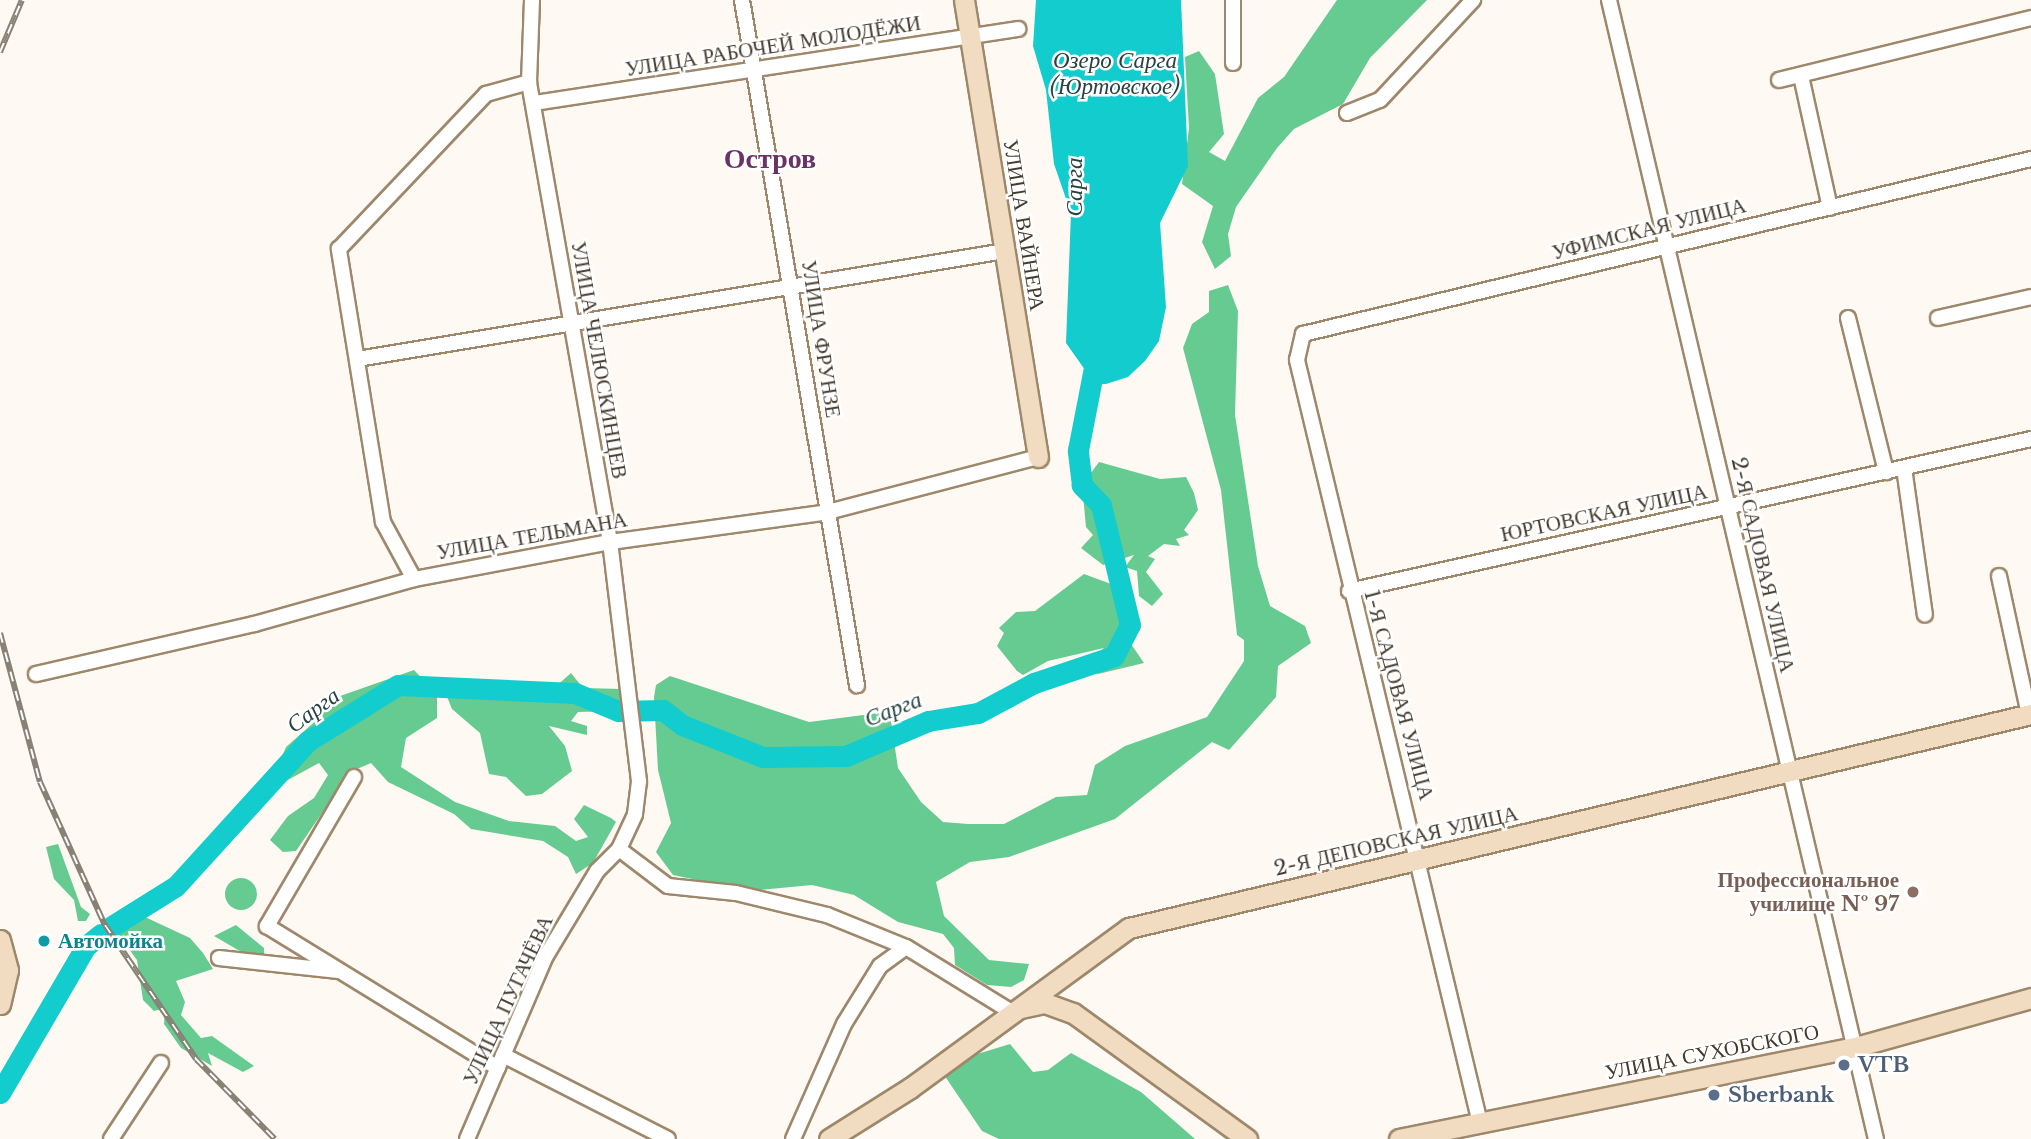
<!DOCTYPE html>
<html>
<head>
<meta charset="utf-8">
<style>
	body { margin:0 }
	#map { position:relative; width:2031px; height:1139px; overflow:hidden; background:#fef9f3; font-family:"Libre Baskerville",serif }
	div>[style] { position:absolute }
	.forest>* { inset:0; background:#66cb91 }
	.round { border-radius:50% }
	.water>* { inset:0; background:#13cccd }
	.river>* { height:21px; margin:-10.5px; padding:0 10.5px; transform-origin:10.5px; border-radius:10.5px; background:#13cccd }
	.roads { filter:drop-shadow(2px 0 #9e886b) drop-shadow(-2px 0 #9e886b) drop-shadow(0 2px #9e886b) drop-shadow(0 -2px #9e886b) }
	.street>* { height:14px; margin:-7px; padding:0 7px; transform-origin:7px; border-radius:7px; background:#fff }
	.secondary>* { height:19px; margin:-9.5px; padding:0 9.5px; transform-origin:9.5px; border-radius:9.5px; background:#f1dcc2 }
	.rail>* { height:6px; margin-top:-3px; transform-origin:0; background:repeating-linear-gradient(90deg,#fff 0 10px,#888176 0 20px); box-sizing:border-box; border-block:2px solid #888176 }
	.dots>* { width:19px; height:19px; translate:-50% -50%; box-sizing:border-box; border:4px solid #fff; border-radius:50% }
	span { translate:-50% -50%; white-space:nowrap; text-align:center; line-height:1.15; -webkit-text-stroke:5px #fff; paint-order:stroke }
	.street-label { font-size:21px; color:#443b2e }
	.education-label { font-size:21px; color:#785e54; font-weight:700 }
	.right { translate:-100% -50%; text-align:right }
	.culture-label { font-size:21px; color:#0d838f; font-weight:700 }
	.left { translate:0 -50%; text-align:left }
	.service-label { font-size:21px; color:#4e5e75; font-weight:700 }
	.water-label { font-size:23px; color:#284242; font-style:italic }
	.district-label { font-size:28px; color:#673465; font-weight:700 }
</style>
</head>
<body>
<div id="map">
	<div class="forest">
		<i style="clip-path:polygon(1337px 0,1427px 0,1370px 58px,1343px 104px,1294px 129px,1277px 148px,1236px 207px,1228px 234px,1231px 256px,1215px 269px,1202px 242px,1213px 206px,1182px 184px,1189px 128px,1185px 57px,1199px 51px,1215px 74px,1224px 134px,1209px 152px,1225px 161px,1258px 98px,1284px 77px)"></i>
		<i style="clip-path:polygon(1228px 285px,1238px 311px,1235px 415px,1258px 566px,1270px 606px,1305px 626px,1311px 643px,1278px 666px,1276px 697px,1229px 750px,1212px 742px,1115px 819px,1009px 857px,970px 862px,936px 882px,944px 916px,989px 960px,1029px 964px,1024px 980px,1011px 987px,987px 985px,955px 965px,954px 948px,943px 934px,898px 922px,854px 895px,812px 885px,749px 891px,673px 875px,656px 852px,671px 823px,658px 770px,654px 697px,656px 685px,670px 676px,809px 722px,879px 713px,891px 721px,898px 768px,921px 802px,943px 822px,968px 824px,1004px 824px,1056px 797px,1087px 795px,1095px 765px,1125px 746px,1207px 717px,1244px 661px,1244px 640px,1237px 635px,1221px 490px,1183px 348px,1192px 324px,1209px 312px,1209px 291px)"></i>
		<i style="clip-path:polygon(1099px 462px,1160px 479px,1186px 477px,1194px 493px,1198px 510px,1184px 530px,1189px 535px,1176px 539px,1180px 546px,1164px 544px,1148px 556px,1155px 559px,1146px 572px,1163px 594px,1152px 606px,1139px 596px,1137px 571px,1125px 567px,1134px 555px,1103px 565px,1081px 548px,1093px 535px,1086px 527px,1082px 485px)"></i>
		<i style="clip-path:polygon(1084px 574px,1130px 591px,1132px 608px,1121px 611px,1120px 628px,1144px 663px,1098px 674px,1088px 662px,1104px 648px,1048px 661px,1023px 675px,1017px 671px,997px 646px,1004px 633px,999px 628px,1016px 612px,1035px 611px)"></i>
		<i style="clip-path:polygon(414px 670px,437px 694px,437px 718px,406px 738px,401px 767px,455px 802px,509px 821px,555px 826px,576px 841px,588px 837px,574px 819px,584px 805px,611px 818px,616px 822px,593px 863px,576px 874px,568px 857px,543px 841px,471px 829px,454px 814px,388px 782px,371px 763px,350px 772px,296px 851px,283px 852px,270px 840px,288px 816px,314px 798px,328px 775px,319px 763px,284px 782px,275px 773px,286px 747px,320px 717px,326px 701px)"></i>
		<i style="clip-path:polygon(571px 673px,583px 688px,622px 689px,626px 704px,618px 711px,578px 712px,571px 721px,587px 726px,587px 735px,549px 726px,565px 746px,572px 771px,542px 794px,526px 796px,506px 777px,489px 774px,480px 733px,452px 709px,443px 687px,476px 680px,498px 691px,517px 686px,531px 699px,543px 698px)"></i>
		<i style="clip-path:polygon(58px 844px,81px 907px,90px 914px,86px 921px,78px 921px,74px 900px,54px 879px,46px 847px)"></i>
		<i class="round" style="left:225px;top:878px;width:32px;height:32px"></i>
		<i style="clip-path:polygon(130px 910px,190px 938px,203px 953px,213px 969px,176px 981px,185px 1002px,181px 1015px,201px 1038px,212px 1036px,254px 1066px,243px 1072px,208px 1053px,212px 1066px,181px 1048px,164px 1024px,165px 1008px,154px 1011px,143px 1000px,137px 960px,114px 929px)"></i>
		<i style="clip-path:polygon(236px 925px,264px 948px,264px 956px,257px 961px,214px 936px)"></i>
		<i style="clip-path:polygon(1010px 1044px,1033px 1072px,1048px 1070px,1071px 1053px,1141px 1092px,1195px 1139px,999px 1139px,982px 1131px,938px 1066px)"></i>
	</div>
	<div class="water">
		<i style="clip-path:polygon(1036px 0,1181px 0,1188px 166px,1160px 223px,1166px 307px,1159px 341px,1145px 361px,1128px 377px,1106px 384px,1095px 384px,1066px 343px,1071px 213px,1054px 164px,1046px 90px,1033px 46px)"></i>
	</div>
	<div class="river">
		<i style="left:112px;top:926px;width:75px;rotate:-32deg"></i>
		<i style="left:176px;top:886px;width:196px;rotate:-47.7deg"></i>
		<i style="left:308px;top:741px;width:106px;rotate:-31.9deg"></i>
		<i style="left:398px;top:685px;width:177px;rotate:2.6deg"></i>
		<i style="left:575px;top:693px;width:47px;rotate:22.7deg"></i>
		<i style="left:618px;top:711px;width:45px;rotate:-1.3deg"></i>
		<i style="left:663px;top:710px;width:24px;rotate:38deg"></i>
		<i style="left:682px;top:725px;width:87px;rotate:21.6deg"></i>
		<i style="left:763px;top:757px;width:83px;rotate:-0.7deg"></i>
		<i style="left:846px;top:756px;width:89px;rotate:-23.1deg"></i>
		<i style="left:928px;top:721px;width:51px;rotate:-9.1deg"></i>
		<i style="left:978px;top:713px;width:64px;rotate:-28.2deg"></i>
		<i style="left:1034px;top:683px;width:84px;rotate:-18.6deg"></i>
		<i style="left:1114px;top:656px;width:35px;rotate:-63deg"></i>
		<i style="left:1130px;top:625px;width:123px;rotate:-103.6deg"></i>
		<i style="left:1101px;top:505px;width:28px;rotate:-134deg"></i>
		<i style="left:1082px;top:485px;width:35px;rotate:-97deg"></i>
		<i style="left:1078px;top:450px;width:95px;rotate:-79deg"></i>
		<i style="left:0;top:1093px;width:170px;rotate:-59.7deg"></i>
		<i style="left:86px;top:946px;width:19px;rotate:-39deg"></i>
	</div>
	<div class="roads">
		<div class="street">
			<i style="left:742px;top:0;width:695px;rotate:80.47deg"></i>
			<i style="left:1233px;top:0;width:63px;rotate:90deg"></i>
			<i style="left:1609px;top:0;width:1170px;rotate:76.81deg"></i>
			<i style="left:1801px;top:76px;width:135px;rotate:77.6deg"></i>
			<i style="left:1779px;top:80px;width:260px;rotate:-13.8deg"></i>
			<i style="left:534px;top:103px;width:490px;rotate:-8.7deg"></i>
			<i style="left:1347px;top:113px;width:35px;rotate:-22deg"></i>
			<i style="left:1380px;top:100px;width:137px;rotate:-47.1deg"></i>
			<i style="left:1848px;top:318px;width:159px;rotate:76.1deg"></i>
			<i style="left:1938px;top:318px;width:95px;rotate:-12.7deg"></i>
			<i style="left:358px;top:359px;width:656px;rotate:-9.48deg"></i>
			<i style="left:1904px;top:468px;width:148px;rotate:81.9deg"></i>
			<i style="left:1999px;top:576px;width:142px;rotate:77.8deg"></i>
			<i style="left:414px;top:579px;width:65px;rotate:-118.5deg"></i>
			<i style="left:383px;top:522px;width:277px;rotate:-99.2deg"></i>
			<i style="left:339px;top:249px;width:214px;rotate:-46.5deg"></i>
			<i style="left:486px;top:94px;width:45px;rotate:-15.6deg"></i>
			<i style="left:1349px;top:591px;width:699px;rotate:-12.56deg"></i>
			<i style="left:36px;top:674px;width:224px;rotate:-12.9deg"></i>
			<i style="left:254px;top:624px;width:166px;rotate:-15.7deg"></i>
			<i style="left:414px;top:579px;width:199px;rotate:-10.7deg"></i>
			<i style="left:610px;top:542px;width:220px;rotate:-7.8deg"></i>
			<i style="left:828px;top:512px;width:217px;rotate:-14.7deg"></i>
			<i style="left:354px;top:777px;width:173px;rotate:120.3deg"></i>
			<i style="left:267px;top:926px;width:271px;rotate:31.6deg"></i>
			<i style="left:619px;top:849px;width:61px;rotate:37.1deg"></i>
			<i style="left:668px;top:886px;width:68px;rotate:5.9deg"></i>
			<i style="left:736px;top:893px;width:94px;rotate:13.6deg"></i>
			<i style="left:827px;top:915px;width:85px;rotate:22.1deg"></i>
			<i style="left:906px;top:947px;width:122px;rotate:31.6deg"></i>
			<i style="left:219px;top:958px;width:120px;rotate:6.2deg"></i>
			<i style="left:503px;top:1055px;width:185px;rotate:27deg"></i>
			<i style="left:1480px;top:1123px;width:785px;rotate:-103.49deg"></i>
			<i style="left:1297px;top:360px;width:27px;rotate:-77deg"></i>
			<i style="left:1303px;top:334px;width:749px;rotate:-13.52deg"></i>
			<i style="left:111px;top:1139px;width:91px;rotate:-56.7deg"></i>
			<i style="left:467px;top:1139px;width:199px;rotate:-66.7deg"></i>
			<i style="left:546px;top:956px;width:99px;rotate:-59deg"></i>
			<i style="left:597px;top:871px;width:31px;rotate:-45deg"></i>
			<i style="left:619px;top:849px;width:38px;rotate:-65deg"></i>
			<i style="left:635px;top:814px;width:33px;rotate:-83deg"></i>
			<i style="left:639px;top:781px;width:241px;rotate:-96.9deg"></i>
			<i style="left:610px;top:542px;width:467px;rotate:-100deg"></i>
			<i style="left:529px;top:82px;width:82px;rotate:-87.9deg"></i>
			<i style="left:793px;top:1139px;width:126px;rotate:-66.1deg"></i>
			<i style="left:844px;top:1024px;width:68px;rotate:-58.2deg"></i>
			<i style="left:880px;top:966px;width:32px;rotate:-36deg"></i>
		</div>
		<div class="secondary">
			<i style="left:964px;top:0;width:463px;rotate:80.8deg"></i>
			<i style="left:0;top:940px;width:31px;rotate:75deg"></i>
			<i style="left:8px;top:970px;width:35px;rotate:103deg"></i>
			<i style="left:1021px;top:1008px;width:25px;rotate:-12deg"></i>
			<i style="left:1045px;top:1003px;width:30px;rotate:20deg"></i>
			<i style="left:1073px;top:1013px;width:215px;rotate:35.9deg"></i>
			<i style="left:829px;top:1139px;width:96px;rotate:-32.2deg"></i>
			<i style="left:910px;top:1088px;width:271px;rotate:-36.2deg"></i>
			<i style="left:1129px;top:928px;width:927px;rotate:-13.35deg"></i>
			<i style="left:1399px;top:1139px;width:469px;rotate:-11.4deg"></i>
			<i style="left:1859px;top:1046px;width:179px;rotate:-15.6deg"></i>
		</div>
	</div>
	<div class="rail">
		<i style="left:0;top:52px;width:56px;rotate:-67.1deg"></i>
		<i style="left:0;top:633px;width:154px;rotate:75deg"></i>
		<i style="left:40px;top:782px;width:157px;rotate:65.6deg"></i>
		<i style="left:105px;top:925px;width:162px;rotate:55.8deg"></i>
		<i style="left:196px;top:1059px;width:112px;rotate:45.4deg"></i>
	</div>
	<div class="dots">
		<i style="left:1913px;top:892px;background:#8d6e63"></i>
		<i style="left:44px;top:941px;background:#0f9aa8"></i>
		<i style="left:1844px;top:1065px;background:#5c6f8a"></i>
		<i style="left:1714px;top:1095px;background:#5c6f8a"></i>
	</div>
	<div class="street-label">
		<span style="left:773px;top:46px;rotate:-9deg">УЛИЦА РАБОЧЕЙ МОЛОДЁЖИ</span>
		<span style="left:1024px;top:225px;rotate:81deg">УЛИЦА ВАЙНЕРА</span>
		<span style="left:1649px;top:229px;rotate:-14deg">УФИМСКАЯ УЛИЦА</span>
		<span style="left:821px;top:339px;rotate:81deg">УЛИЦА ФРУНЗЕ</span>
		<span style="left:599px;top:360px;rotate:80deg">УЛИЦА ЧЕЛЮСКИНЦЕВ</span>
		<span style="left:1604px;top:513px;rotate:-12deg">ЮРТОВСКАЯ УЛИЦА</span>
		<span style="left:532px;top:536px;rotate:-10deg">УЛИЦА ТЕЛЬМАНА</span>
		<span style="left:1763px;top:565px;rotate:77deg">2-Я САДОВАЯ УЛИЦА</span>
		<span style="left:1399px;top:695px;rotate:75deg">1-Я САДОВАЯ УЛИЦА</span>
		<span style="left:1396px;top:841px;rotate:-13deg">2-Я ДЕПОВСКАЯ УЛИЦА</span>
		<span style="left:508px;top:1000px;rotate:-65deg">УЛИЦА ПУГАЧЁВА</span>
		<span style="left:1712px;top:1052px;rotate:-11deg">УЛИЦА СУХОБСКОГО</span>
	</div>
	<div class="education-label">
		<span class="right" style="left:1899px;top:892px">Профессиональное<br>училище № 97</span>
	</div>
	<div class="culture-label">
		<span class="left" style="left:58px;top:941px">Автомойка</span>
	</div>
	<div class="service-label">
		<span class="left" style="left:1858px;top:1065px">VTB</span>
		<span class="left" style="left:1728px;top:1095px">Sberbank</span>
	</div>
	<div class="water-label">
		<span style="left:1115px;top:73px">Озеро Сарга<br>(Юртовское)</span>
		<span style="left:1074px;top:187px;rotate:-90deg">Сарга</span>
		<span style="left:893px;top:709px;rotate:-21deg">Сарга</span>
		<span style="left:313px;top:710px;rotate:-36deg">Сарга</span>
	</div>
	<div class="district-label">
		<span style="left:770px;top:159px">Остров</span>
	</div>
</div>
</body>
</html>
